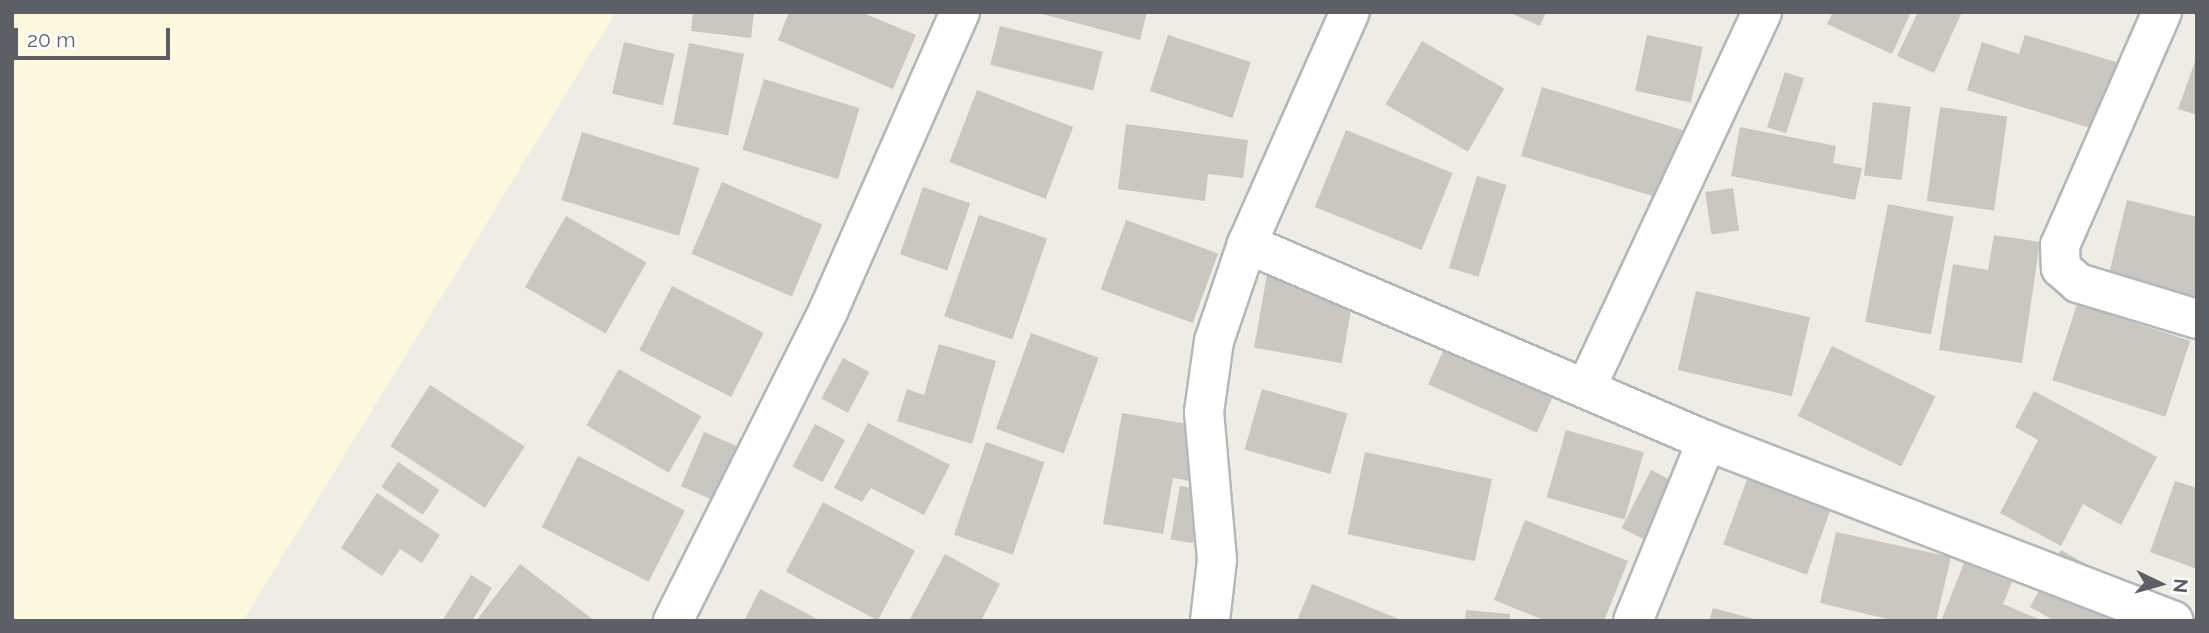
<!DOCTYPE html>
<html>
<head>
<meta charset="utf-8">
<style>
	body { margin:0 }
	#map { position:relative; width:2209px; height:633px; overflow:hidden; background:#eeede5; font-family:Raleway,sans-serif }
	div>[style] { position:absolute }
	.commercial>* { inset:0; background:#fbf8dd }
	.building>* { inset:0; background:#c9c7c2; transform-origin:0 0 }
	.roads { filter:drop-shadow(2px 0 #b5b6bb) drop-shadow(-2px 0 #b5b6bb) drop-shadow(0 2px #b5b6bb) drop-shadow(0 -2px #b5b6bb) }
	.minor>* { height:38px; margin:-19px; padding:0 19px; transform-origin:19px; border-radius:19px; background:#fff }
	span { translate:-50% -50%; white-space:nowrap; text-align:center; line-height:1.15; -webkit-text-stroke:7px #fff; paint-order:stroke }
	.frame { position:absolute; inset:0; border:14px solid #5d5f64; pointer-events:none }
	.north { position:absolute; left:2125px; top:549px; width:70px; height:70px; -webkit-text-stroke:5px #fff; paint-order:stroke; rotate:95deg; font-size:19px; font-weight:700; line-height:28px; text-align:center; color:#5d5f64 }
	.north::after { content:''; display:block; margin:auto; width:24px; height:32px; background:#5d5f64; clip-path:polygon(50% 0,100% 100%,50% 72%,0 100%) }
	.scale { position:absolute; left:14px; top:28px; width:156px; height:32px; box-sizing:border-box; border:4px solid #5d5f64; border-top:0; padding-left:9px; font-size:21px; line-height:24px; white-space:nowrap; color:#5d5f64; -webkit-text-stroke:5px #fff; paint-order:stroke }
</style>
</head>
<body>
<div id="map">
	<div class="commercial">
		<i style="clip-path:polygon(12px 12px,616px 12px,243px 621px,12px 621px)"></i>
	</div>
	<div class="building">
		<i style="clip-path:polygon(693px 12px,754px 12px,751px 38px,691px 31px)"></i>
		<i style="clip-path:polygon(789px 12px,861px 12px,916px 35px,893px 89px,778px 40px)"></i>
		<i style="clip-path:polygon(1035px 12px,1147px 12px,1140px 40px)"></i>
		<i style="clip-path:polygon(1508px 12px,1546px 12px,1540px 26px)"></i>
		<i style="clip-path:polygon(1833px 12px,1911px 12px,1892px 54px,1827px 24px)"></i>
		<i style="clip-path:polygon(1918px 12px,1962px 12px,1934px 73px,1897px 56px)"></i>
		<i style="left:1000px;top:26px;width:106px;height:40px;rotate:14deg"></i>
		<i style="left:1168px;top:35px;width:87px;height:59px;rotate:18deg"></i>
		<i style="left:1647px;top:35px;width:57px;height:57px;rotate:12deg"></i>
		<i style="clip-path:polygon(2025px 35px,2123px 64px,2103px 132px,1967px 90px,1982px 42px,2019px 54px)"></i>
		<i style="left:1422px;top:41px;width:95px;height:73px;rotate:30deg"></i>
		<i style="left:624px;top:42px;width:52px;height:53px;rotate:13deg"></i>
		<i style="left:689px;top:43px;width:56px;height:83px;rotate:11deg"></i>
		<i style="clip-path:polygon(2197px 56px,2197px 115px,2178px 109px)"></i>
		<i style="left:1785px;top:72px;width:20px;height:58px;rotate:18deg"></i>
		<i style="left:764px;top:79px;width:100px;height:74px;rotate:17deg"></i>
		<i style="left:1542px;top:87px;width:147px;height:72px;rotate:17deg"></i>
		<i style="left:977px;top:90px;width:103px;height:77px;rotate:21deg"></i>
		<i style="left:1873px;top:102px;width:38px;height:74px;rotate:7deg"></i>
		<i style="left:1940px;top:107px;width:68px;height:95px;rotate:8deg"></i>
		<i style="clip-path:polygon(1126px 124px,1248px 140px,1243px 178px,1208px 174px,1205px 201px,1118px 189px)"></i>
		<i style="clip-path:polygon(1740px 127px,1836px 146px,1833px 163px,1862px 168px,1855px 200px,1731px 176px)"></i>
		<i style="left:1346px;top:130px;width:115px;height:83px;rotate:22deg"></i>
		<i style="left:582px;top:132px;width:123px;height:71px;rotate:17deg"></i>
		<i style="left:1477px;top:176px;width:31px;height:96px;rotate:17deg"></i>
		<i style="left:722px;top:182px;width:109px;height:78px;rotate:23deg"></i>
		<i style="left:923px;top:187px;width:50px;height:71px;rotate:19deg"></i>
		<i style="left:1733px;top:188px;width:43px;height:28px;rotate:82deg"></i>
		<i style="clip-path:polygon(2127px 200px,2197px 217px,2197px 300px,2108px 278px)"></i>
		<i style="left:1888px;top:204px;width:67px;height:120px;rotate:11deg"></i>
		<i style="left:979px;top:215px;width:72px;height:107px;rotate:19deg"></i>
		<i style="left:566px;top:216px;width:93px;height:82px;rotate:30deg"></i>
		<i style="left:1126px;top:220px;width:98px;height:74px;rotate:20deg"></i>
		<i style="clip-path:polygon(1994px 235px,2040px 242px,2022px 363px,1939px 350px,1953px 264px,1988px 270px)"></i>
		<i style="left:1269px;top:263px;width:89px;height:86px;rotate:10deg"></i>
		<i style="left:672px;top:286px;width:103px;height:72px;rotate:27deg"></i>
		<i style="left:1696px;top:291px;width:117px;height:81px;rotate:13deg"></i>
		<i style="left:2077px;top:304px;width:119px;height:80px;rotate:18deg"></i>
		<i style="left:1455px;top:324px;width:119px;height:66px;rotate:24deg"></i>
		<i style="left:1031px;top:333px;width:72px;height:102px;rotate:20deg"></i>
		<i style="clip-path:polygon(939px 344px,996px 361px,972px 444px,897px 421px,907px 389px,924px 395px)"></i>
		<i style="left:1832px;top:346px;width:115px;height:78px;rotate:26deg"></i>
		<i style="left:843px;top:358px;width:30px;height:46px;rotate:28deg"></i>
		<i style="left:619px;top:369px;width:95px;height:65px;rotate:30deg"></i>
		<i style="left:430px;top:385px;width:113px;height:73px;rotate:33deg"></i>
		<i style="left:1262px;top:389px;width:89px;height:63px;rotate:16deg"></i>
		<i style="clip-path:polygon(2034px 391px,2157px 457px,2121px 525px,2083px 504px,2061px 546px,2000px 513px,2038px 440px,2015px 427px)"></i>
		<i style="clip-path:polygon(1122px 413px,1200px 426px,1190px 481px,1173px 478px,1163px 534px,1103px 524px)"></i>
		<i style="clip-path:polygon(868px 423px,950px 465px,924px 515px,871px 488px,862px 502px,834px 488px)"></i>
		<i style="left:815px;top:424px;width:34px;height:48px;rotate:28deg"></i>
		<i style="left:1566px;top:430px;width:81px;height:70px;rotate:16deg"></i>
		<i style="left:704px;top:432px;width:36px;height:59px;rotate:23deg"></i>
		<i style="left:986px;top:442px;width:62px;height:98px;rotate:19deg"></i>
		<i style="left:1365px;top:452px;width:130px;height:84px;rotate:12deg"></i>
		<i style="left:578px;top:456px;width:120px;height:80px;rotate:27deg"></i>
		<i style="left:398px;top:462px;width:50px;height:30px;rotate:34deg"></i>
		<i style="left:1651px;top:470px;width:31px;height:65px;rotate:27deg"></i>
		<i style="left:1750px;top:471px;width:89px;height:78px;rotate:20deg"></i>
		<i style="clip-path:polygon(2175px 481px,2197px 488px,2197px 569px,2150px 552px)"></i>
		<i style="left:1180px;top:486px;width:23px;height:54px;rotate:10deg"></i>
		<i style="clip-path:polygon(377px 493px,440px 535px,422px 563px,400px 549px,382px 576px,341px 548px)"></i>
		<i style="left:823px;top:502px;width:104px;height:79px;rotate:28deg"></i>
		<i style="clip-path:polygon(1525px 520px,1628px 561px,1604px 621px,1546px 621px,1494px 600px)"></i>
		<i style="clip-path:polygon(1836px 532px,1951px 557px,1936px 621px,1896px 621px,1820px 603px)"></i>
		<i style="clip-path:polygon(2061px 550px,2125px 586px,2106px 621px,2055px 621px,2030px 607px)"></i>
		<i style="clip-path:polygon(945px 554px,1000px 584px,981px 621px,909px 621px)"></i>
		<i style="clip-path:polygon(1964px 563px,2012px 582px,2003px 604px,2043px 621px,1941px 621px)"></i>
		<i style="clip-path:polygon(520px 564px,595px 621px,476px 621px)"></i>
		<i style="clip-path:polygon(471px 575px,492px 588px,472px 621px,442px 621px)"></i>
		<i style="clip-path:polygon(1312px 584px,1399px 619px,1398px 621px,1297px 621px)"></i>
		<i style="clip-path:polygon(760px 589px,821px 621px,744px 621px)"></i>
		<i style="clip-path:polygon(1713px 608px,1758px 620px,1758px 621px,1709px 621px)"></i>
		<i style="clip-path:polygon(1466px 610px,1510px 614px,1510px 621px,1465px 621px)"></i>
	</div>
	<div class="roads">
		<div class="minor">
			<i style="left:2162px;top:12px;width:254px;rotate:113.6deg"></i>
			<i style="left:2060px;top:245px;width:23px;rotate:88deg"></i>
			<i style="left:2061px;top:268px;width:23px;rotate:41deg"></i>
			<i style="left:2078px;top:283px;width:124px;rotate:16.8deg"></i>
			<i style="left:1247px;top:244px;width:500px;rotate:23.18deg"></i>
			<i style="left:1707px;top:441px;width:500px;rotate:21.08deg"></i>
			<i style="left:1586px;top:388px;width:415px;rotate:-64.9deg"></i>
			<i style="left:673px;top:621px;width:349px;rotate:-63.4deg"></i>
			<i style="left:829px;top:309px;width:325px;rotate:-66.2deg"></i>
			<i style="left:1210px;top:621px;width:61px;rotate:-83.5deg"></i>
			<i style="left:1217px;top:560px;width:149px;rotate:-95deg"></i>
			<i style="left:1204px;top:412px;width:72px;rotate:-82deg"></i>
			<i style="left:1214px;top:341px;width:102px;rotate:-71.2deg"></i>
			<i style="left:1247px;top:244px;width:254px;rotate:-66.1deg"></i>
			<i style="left:1633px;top:621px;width:195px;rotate:-67.7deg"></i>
		</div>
	</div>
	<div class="frame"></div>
	<div class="north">N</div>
	<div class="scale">20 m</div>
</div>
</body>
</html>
